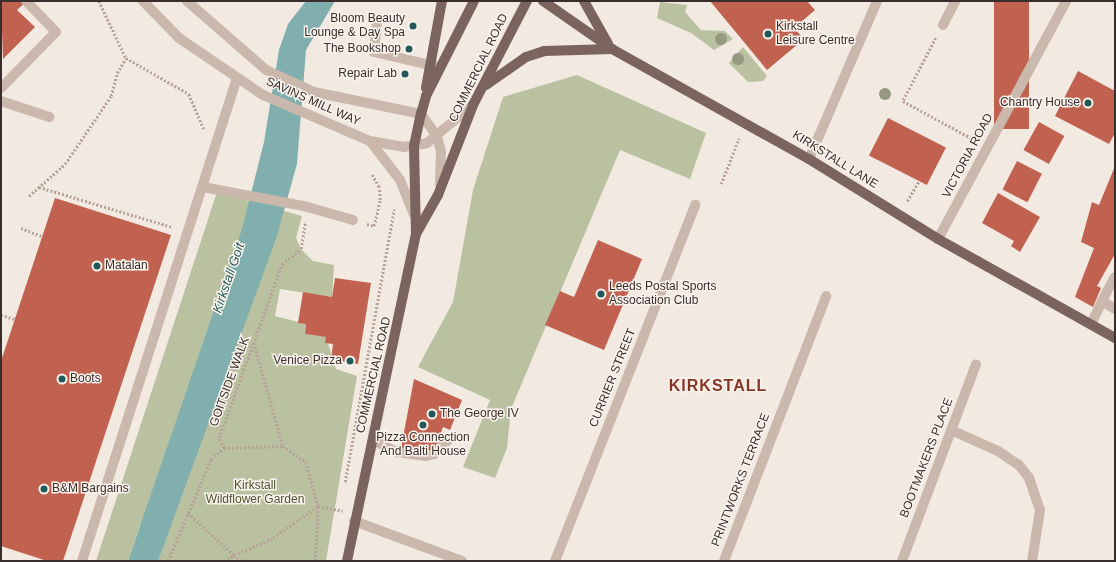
<!DOCTYPE html>
<html>
<head>
<meta charset="utf-8">
<style>
	body { margin:0 }
	#map { position:relative; width:1116px; height:562px; overflow:hidden; background:#f2e9e0; font-family:Helvetica,sans-serif }
	div>[style] { position:absolute }
	.green>* { inset:0; background:#b9c1a1 }
	.water>* { inset:0; background:#80afad }
	.building>* { inset:0; background:#c16250; transform-origin:0 0 }
	.path>* { height:2.5px; margin-top:-1.25px; transform-origin:0; background:repeating-linear-gradient(90deg,#b6a296 0 2px,transparent 0 4px) }
	.minor>* { height:10px; margin:-5px; padding:0 5px; transform-origin:5px; border-radius:5px; background:#cab8ac }
	.major>* { height:10px; margin:-5px; padding:0 5px; transform-origin:5px; border-radius:5px; background:#7a645d }
	.trees>* { width:12px; height:12px; margin:-6px; border-radius:50%; background:#96987f }
	.dots>* { width:11px; height:11px; translate:-50% -50%; box-sizing:border-box; border:2px solid #faf3ed; border-radius:50% }
	span { translate:-50% -50%; white-space:nowrap; text-align:center; line-height:1.15; -webkit-text-stroke:3px #faf3ed; paint-order:stroke }
	.poi-label { font-size:12px; color:#392e2b }
	.right { translate:-100% -50%; text-align:right }
	.left { translate:0 -50%; text-align:left }
	.street-label { font-size:12px; color:#392e2b }
	.park-label { font-size:12px; color:#4b562f }
	.water-label { font-size:13px; color:#225958; font-style:italic }
	.district-label { font-size:16px; color:#853627; font-weight:700; letter-spacing:1px }
	.frame { position:absolute; inset:0; border:2px solid #392e2b; pointer-events:none }
</style>
</head>
<body>
<div id="map">
	<div class="green">
		<i style="clip-path:polygon(660px 2px,687px 5px,685px 12px,701px 30px,725px 31px,733px 39px,714px 50px,691px 33px,657px 18px)"></i>
		<i style="clip-path:polygon(743px 47px,767px 76px,763px 81px,748px 82px,729px 63px)"></i>
		<i style="clip-path:polygon(577px 75px,706px 133px,690px 179px,620px 150px,511px 409px,507px 448px,495px 478px,463px 467px,490px 400px,418px 367px,453px 302px,473px 190px,503px 97px)"></i>
		<i style="clip-path:polygon(217px 192px,302px 216px,296px 238px,301px 249px,313px 261px,334px 265px,332px 297px,280px 289px,275px 316px,306px 324px,305px 334px,326px 337px,336px 369px,357px 376px,326px 561px,158px 561px,172px 519px,140px 525px,128px 561px,96px 561px)"></i>
	</div>
	<div class="water">
		<i style="clip-path:polygon(306px 1px,335px 1px,306px 50px,297px 164px,276px 239px,158px 561px,128px 561px,242px 229px,264px 142px,279px 50px,288px 24px)"></i>
	</div>
	<div class="building">
		<i style="clip-path:polygon(1px 1px,27px 1px,17px 10px,35px 27px,3px 59px)"></i>
		<i style="clip-path:polygon(710px 1px,807px 1px,815px 10px,794px 28px,804px 39px,767px 70px)"></i>
		<i style="left:994px;top:1px;width:35px;height:128px"></i>
		<i style="clip-path:polygon(1078px 71px,1115px 91px,1115px 133px,1109px 144px,1055px 116px)"></i>
		<i style="left:888px;top:118px;width:65px;height:42px;rotate:27deg"></i>
		<i style="left:1039px;top:122px;width:29px;height:32px;rotate:29deg"></i>
		<i style="left:1017px;top:161px;width:28px;height:32px;rotate:27deg"></i>
		<i style="clip-path:polygon(1115px 166px,1115px 254px,1097px 286px,1101px 288px,1093px 307px,1075px 297px,1094px 248px,1081px 242px,1092px 202px,1099px 205px)"></i>
		<i style="clip-path:polygon(998px 193px,1040px 217px,1020px 252px,1011px 246px,1014px 241px,982px 223px)"></i>
		<i style="clip-path:polygon(55px 198px,171px 235px,63px 561px,47px 561px,1px 546px,1px 361px)"></i>
		<i style="clip-path:polygon(598px 240px,642px 259px,604px 350px,545px 325px,560px 291px,574px 297px)"></i>
		<i style="clip-path:polygon(335px 278px,371px 283px,358px 364px,331px 360px,333px 344px,325px 343px,326px 337px,305px 334px,306px 324px,298px 323px,303px 292px,332px 297px)"></i>
		<i style="clip-path:polygon(414px 379px,462px 400px,450px 430px,443px 427px,434px 453px,401px 448px)"></i>
	</div>
	<div class="path">
		<i style="left:99px;top:1px;width:63px;rotate:64.7deg"></i>
		<i style="left:126px;top:58px;width:73px;rotate:29.7deg"></i>
		<i style="left:189px;top:94px;width:38px;rotate:67deg"></i>
		<i style="left:936px;top:38px;width:71px;rotate:117.6deg"></i>
		<i style="left:903px;top:101px;width:80px;rotate:28.5deg"></i>
		<i style="left:721px;top:184px;width:49px;rotate:-68.6deg"></i>
		<i style="left:39px;top:187px;width:139px;rotate:16.7deg"></i>
		<i style="left:29px;top:196px;width:48px;rotate:-41.6deg"></i>
		<i style="left:65px;top:164px;width:82px;rotate:-55.9deg"></i>
		<i style="left:111px;top:96px;width:24px;rotate:-75deg"></i>
		<i style="left:117px;top:73px;width:17px;rotate:-59deg"></i>
		<i style="left:907px;top:201px;width:23px;rotate:-59deg"></i>
		<i style="left:367px;top:224px;width:7px;rotate:16deg"></i>
		<i style="left:374px;top:226px;width:27px;rotate:-77deg"></i>
		<i style="left:380px;top:200px;width:13px;rotate:-94deg"></i>
		<i style="left:379px;top:187px;width:14px;rotate:-120deg"></i>
		<i style="left:21px;top:228px;width:22px;rotate:21deg"></i>
		<i style="left:1px;top:315px;width:15px;rotate:16deg"></i>
		<i style="left:254px;top:343px;width:107px;rotate:74.3deg"></i>
		<i style="left:224px;top:448px;width:11px;rotate:-117deg"></i>
		<i style="left:219px;top:438px;width:185px;rotate:-70.1deg"></i>
		<i style="left:282px;top:264px;width:24px;rotate:-38deg"></i>
		<i style="left:301px;top:249px;width:26px;rotate:-81deg"></i>
		<i style="left:224px;top:448px;width:59px;rotate:-1.9deg"></i>
		<i style="left:283px;top:446px;width:28px;rotate:35deg"></i>
		<i style="left:306px;top:462px;width:46px;rotate:74.7deg"></i>
		<i style="left:318px;top:506px;width:25px;rotate:11deg"></i>
		<i style="left:345px;top:482px;width:277px;rotate:-79.8deg"></i>
		<i style="left:188px;top:513px;width:62px;rotate:42.4deg"></i>
		<i style="left:234px;top:555px;width:39px;rotate:-23deg"></i>
		<i style="left:270px;top:540px;width:59px;rotate:-35.3deg"></i>
		<i style="left:168px;top:561px;width:111px;rotate:-67.1deg"></i>
		<i style="left:211px;top:459px;width:17px;rotate:-40deg"></i>
		<i style="left:224px;top:561px;width:12px;rotate:-31deg"></i>
		<i style="left:234px;top:555px;width:10px;rotate:37deg"></i>
		<i style="left:315px;top:561px;width:54px;rotate:-86.8deg"></i>
	</div>
	<div class="minor">
		<i style="left:143px;top:1px;width:52px;rotate:45.8deg"></i>
		<i style="left:179px;top:38px;width:102px;rotate:34.2deg"></i>
		<i style="left:263px;top:95px;width:116px;rotate:23.3deg"></i>
		<i style="left:370px;top:141px;width:34px;rotate:10deg"></i>
		<i style="left:403px;top:147px;width:24px;rotate:-9deg"></i>
		<i style="left:427px;top:143px;width:60px;rotate:-39.6deg"></i>
		<i style="left:187px;top:1px;width:105px;rotate:41.1deg"></i>
		<i style="left:266px;top:70px;width:53px;rotate:24.6deg"></i>
		<i style="left:314px;top:92px;width:109px;rotate:11.6deg"></i>
		<i style="left:421px;top:114px;width:27px;rotate:54deg"></i>
		<i style="left:437px;top:136px;width:16px;rotate:76deg"></i>
		<i style="left:441px;top:152px;width:32px;rotate:92deg"></i>
		<i style="left:377px;top:22px;width:30px;rotate:96deg"></i>
		<i style="left:374px;top:52px;width:67px;rotate:13deg"></i>
		<i style="left:943px;top:25px;width:27px;rotate:-63deg"></i>
		<i style="left:1px;top:88px;width:78px;rotate:-45.5deg"></i>
		<i style="left:56px;top:32px;width:43px;rotate:-134.1deg"></i>
		<i style="left:1px;top:101px;width:51px;rotate:18.4deg"></i>
		<i style="left:370px;top:141px;width:49px;rotate:52.4deg"></i>
		<i style="left:400px;top:180px;width:37px;rotate:68deg"></i>
		<i style="left:809px;top:159px;width:172px;rotate:-66.7deg"></i>
		<i style="left:203px;top:187px;width:103px;rotate:10.7deg"></i>
		<i style="left:304px;top:206px;width:51px;rotate:15.9deg"></i>
		<i style="left:938px;top:239px;width:270px;rotate:-61.7deg"></i>
		<i style="left:1102px;top:301px;width:27px;rotate:-62deg"></i>
		<i style="left:1091px;top:324px;width:25px;rotate:-64deg"></i>
		<i style="left:1102px;top:301px;width:15px;rotate:32deg"></i>
		<i style="left:951px;top:430px;width:51px;rotate:24.1deg"></i>
		<i style="left:998px;top:451px;width:25px;rotate:34deg"></i>
		<i style="left:1019px;top:465px;width:16px;rotate:52deg"></i>
		<i style="left:1029px;top:478px;width:34px;rotate:71deg"></i>
		<i style="left:1040px;top:510px;width:52px;rotate:98.9deg"></i>
		<i style="left:373px;top:440px;width:27px;rotate:27deg"></i>
		<i style="left:397px;top:452px;width:29px;rotate:8deg"></i>
		<i style="left:426px;top:456px;width:8px;rotate:-14deg"></i>
		<i style="left:434px;top:454px;width:20px;rotate:-45deg"></i>
		<i style="left:354px;top:521px;width:115px;rotate:20.3deg"></i>
		<i style="left:82px;top:561px;width:507px;rotate:-72.21deg"></i>
		<i style="left:555px;top:561px;width:383px;rotate:-68.5deg"></i>
		<i style="left:724px;top:561px;width:284px;rotate:-68.9deg"></i>
		<i style="left:902px;top:561px;width:210px;rotate:-69.4deg"></i>
	</div>
	<div class="major">
		<i style="left:543px;top:1px;width:84px;rotate:34.8deg"></i>
		<i style="left:612px;top:49px;width:226px;rotate:29.2deg"></i>
		<i style="left:809px;top:159px;width:152px;rotate:31.8deg"></i>
		<i style="left:938px;top:239px;width:203px;rotate:29.2deg"></i>
		<i style="left:584px;top:1px;width:49px;rotate:60.8deg"></i>
		<i style="left:486px;top:85px;width:49px;rotate:-35deg"></i>
		<i style="left:526px;top:57px;width:19px;rotate:-18deg"></i>
		<i style="left:544px;top:51px;width:68px;rotate:-1.7deg"></i>
		<i style="left:426px;top:88px;width:88px;rotate:-79.6deg"></i>
		<i style="left:416px;top:234px;width:45px;rotate:-60.6deg"></i>
		<i style="left:438px;top:195px;width:97px;rotate:-68.7deg"></i>
		<i style="left:473px;top:105px;width:117px;rotate:-62.6deg"></i>
		<i style="left:347px;top:561px;width:334px;rotate:-78.1deg"></i>
		<i style="left:416px;top:234px;width:88px;rotate:-91.3deg"></i>
		<i style="left:414px;top:146px;width:33px;rotate:-78deg"></i>
		<i style="left:421px;top:114px;width:19px;rotate:-74deg"></i>
		<i style="left:426px;top:96px;width:106px;rotate:-63.2deg"></i>
	</div>
	<div class="trees">
		<i style="left:721px;top:39px"></i>
		<i style="left:738px;top:59px"></i>
		<i style="left:885px;top:94px"></i>
	</div>
	<div class="dots">
		<i style="left:413px;top:26px;background:#225958"></i>
		<i style="left:768px;top:34px;background:#225958"></i>
		<i style="left:409px;top:49px;background:#225958"></i>
		<i style="left:405px;top:74px;background:#225958"></i>
		<i style="left:1088px;top:103px;background:#225958"></i>
		<i style="left:97px;top:266px;background:#225958"></i>
		<i style="left:601px;top:294px;background:#225958"></i>
		<i style="left:350px;top:361px;background:#225958"></i>
		<i style="left:62px;top:379px;background:#225958"></i>
		<i style="left:432px;top:414px;background:#225958"></i>
		<i style="left:423px;top:425px;background:#225958"></i>
		<i style="left:44px;top:489px;background:#225958"></i>
	</div>
	<div class="poi-label">
		<span class="right" style="left:405px;top:26px">Bloom Beauty<br>Lounge &amp; Day Spa</span>
		<span class="left" style="left:776px;top:34px">Kirkstall<br>Leisure Centre</span>
		<span class="right" style="left:401px;top:49px">The Bookshop</span>
		<span class="right" style="left:397px;top:74px">Repair Lab</span>
		<span class="right" style="left:1080px;top:103px">Chantry House</span>
		<span class="left" style="left:105px;top:266px">Matalan</span>
		<span class="left" style="left:609px;top:294px">Leeds Postal Sports<br>Association Club</span>
		<span class="right" style="left:342px;top:361px">Venice Pizza</span>
		<span class="left" style="left:70px;top:379px">Boots</span>
		<span class="left" style="left:440px;top:414px">The George IV</span>
		<span style="left:423px;top:445px">Pizza Connection<br>And Balti House</span>
		<span class="left" style="left:52px;top:489px">B&amp;M Bargains</span>
	</div>
	<div class="street-label">
		<span style="left:479px;top:68px;rotate:-64deg">COMMERCIAL ROAD</span>
		<span style="left:313px;top:102px;rotate:24deg">SAVINS MILL WAY</span>
		<span style="left:968px;top:156px;rotate:-62deg">VICTORIA ROAD</span>
		<span style="left:835px;top:160px;rotate:32deg">KIRKSTALL LANE</span>
		<span style="left:374px;top:375px;rotate:-77deg">COMMERCIAL ROAD</span>
		<span style="left:613px;top:378px;rotate:-68deg">CURRIER STREET</span>
		<span style="left:230px;top:382px;rotate:-70deg">GOITSIDE WALK</span>
		<span style="left:927px;top:458px;rotate:-69deg">BOOTMAKERS PLACE</span>
		<span style="left:741px;top:480px;rotate:-69deg">PRINTWORKS TERRACE</span>
	</div>
	<div class="park-label">
		<span style="left:255px;top:493px">Kirkstall<br>Wildflower Garden</span>
	</div>
	<div class="water-label">
		<span style="left:229px;top:278px;rotate:-71deg">Kirkstall Goit</span>
	</div>
	<div class="district-label">
		<span style="left:718px;top:386px">KIRKSTALL</span>
	</div>
	<div class="frame"></div>
</div>
</body>
</html>
